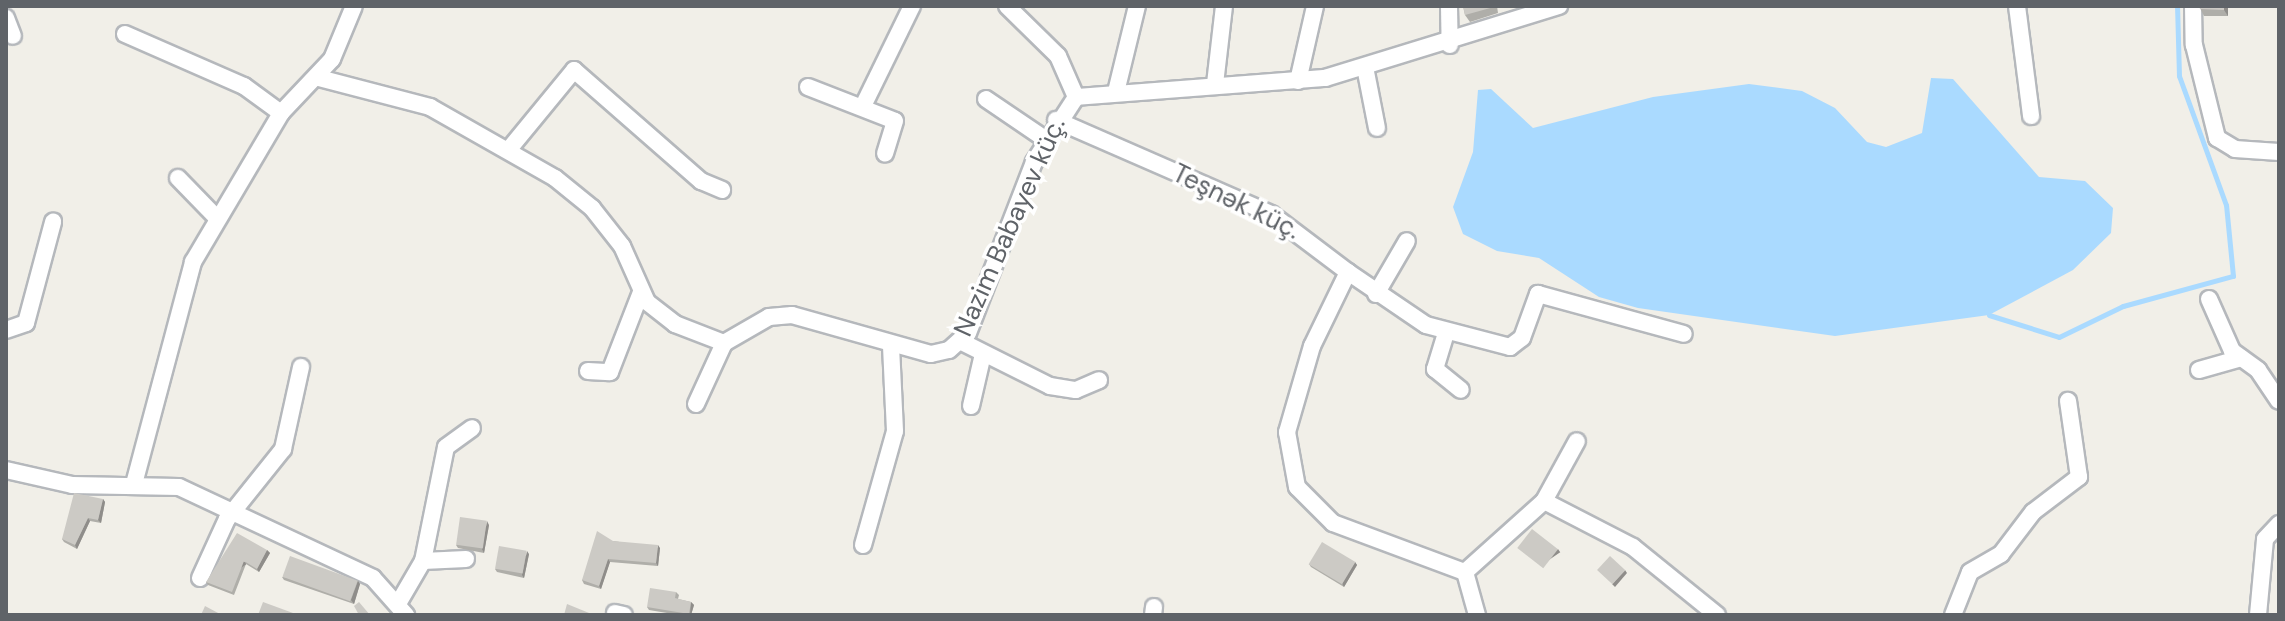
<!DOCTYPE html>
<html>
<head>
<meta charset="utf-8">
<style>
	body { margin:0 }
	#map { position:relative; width:2285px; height:621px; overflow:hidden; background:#f1efe8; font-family:"DM Sans",sans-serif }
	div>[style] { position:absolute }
	.water>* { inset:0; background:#aadaff }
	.stream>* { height:5px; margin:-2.5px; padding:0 2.5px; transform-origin:2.5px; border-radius:2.5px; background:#aadaff }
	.roads { filter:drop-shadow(2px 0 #b5b8bc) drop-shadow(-2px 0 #b5b8bc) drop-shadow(0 2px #b5b8bc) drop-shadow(0 -2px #b5b8bc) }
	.minor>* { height:16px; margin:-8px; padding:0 8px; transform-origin:8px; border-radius:8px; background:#fff }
	.wall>* { inset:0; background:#afaea9 }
	.shaded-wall>* { inset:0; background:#8f8d8a; transform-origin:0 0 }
	.building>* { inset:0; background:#cccac5; transform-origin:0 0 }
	span { translate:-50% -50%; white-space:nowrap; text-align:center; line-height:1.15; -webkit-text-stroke:7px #fff; paint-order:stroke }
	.street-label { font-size:26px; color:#5f6368 }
	.frame { position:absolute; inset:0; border:8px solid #5f6368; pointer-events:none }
</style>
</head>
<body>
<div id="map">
	<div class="water">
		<i style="clip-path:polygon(1931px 78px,1953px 79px,2039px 177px,2085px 181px,2113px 208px,2111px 233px,2073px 270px,1989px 315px,1835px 336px,1638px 308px,1599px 297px,1539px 258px,1497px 251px,1463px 234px,1453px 207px,1473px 152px,1478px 90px,1491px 89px,1533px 128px,1653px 97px,1749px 84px,1802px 91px,1835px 108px,1867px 142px,1886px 147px,1922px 133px)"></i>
	</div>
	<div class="stream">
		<i style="left:1989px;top:315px;width:73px;rotate:17.4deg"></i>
		<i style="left:2059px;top:337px;width:71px;rotate:-25.8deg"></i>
		<i style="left:2123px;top:306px;width:114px;rotate:-15.3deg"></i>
		<i style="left:2233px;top:276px;width:71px;rotate:-95.6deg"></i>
		<i style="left:2226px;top:205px;width:137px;rotate:-110deg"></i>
		<i style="left:2179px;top:76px;width:70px;rotate:-91.6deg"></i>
	</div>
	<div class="roads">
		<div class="minor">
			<i style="left:1007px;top:6px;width:71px;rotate:44.4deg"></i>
			<i style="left:1058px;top:56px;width:45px;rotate:66.3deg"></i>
			<i style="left:1449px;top:6px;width:39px;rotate:89deg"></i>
			<i style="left:2017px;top:6px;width:111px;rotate:82.7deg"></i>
			<i style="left:2193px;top:6px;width:39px;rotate:89deg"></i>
			<i style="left:2194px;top:45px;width:96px;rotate:76.1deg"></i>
			<i style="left:2217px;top:138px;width:21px;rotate:31deg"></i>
			<i style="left:2235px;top:149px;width:44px;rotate:3.9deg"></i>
			<i style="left:6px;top:18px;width:19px;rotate:69deg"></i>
			<i style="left:125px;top:34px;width:130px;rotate:23.6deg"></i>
			<i style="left:244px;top:86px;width:46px;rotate:36.1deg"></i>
			<i style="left:1365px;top:67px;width:62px;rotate:78.9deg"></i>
			<i style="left:319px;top:78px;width:115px;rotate:14.6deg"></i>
			<i style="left:430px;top:107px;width:144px;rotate:29.6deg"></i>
			<i style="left:555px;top:178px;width:48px;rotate:39deg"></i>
			<i style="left:592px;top:208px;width:48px;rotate:51.7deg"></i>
			<i style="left:622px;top:246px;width:61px;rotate:65.9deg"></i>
			<i style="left:647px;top:302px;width:36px;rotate:38deg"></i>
			<i style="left:675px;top:324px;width:53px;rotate:21.2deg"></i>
			<i style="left:724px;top:343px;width:52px;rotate:-30deg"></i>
			<i style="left:769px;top:317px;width:23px;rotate:-5deg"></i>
			<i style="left:792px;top:315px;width:144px;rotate:15.7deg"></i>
			<i style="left:931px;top:354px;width:18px;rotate:-13deg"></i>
			<i style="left:949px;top:350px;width:25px;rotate:-42deg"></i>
			<i style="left:968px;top:333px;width:183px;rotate:-68.9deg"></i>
			<i style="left:1034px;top:162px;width:77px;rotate:-57.1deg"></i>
			<i style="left:1076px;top:97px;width:250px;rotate:-4.4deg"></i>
			<i style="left:1325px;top:78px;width:245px;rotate:-17.1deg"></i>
			<i style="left:1298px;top:81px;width:77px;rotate:-77.2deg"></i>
			<i style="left:1215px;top:84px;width:79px;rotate:-83.4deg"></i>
			<i style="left:808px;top:87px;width:93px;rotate:21.3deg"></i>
			<i style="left:895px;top:121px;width:34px;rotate:107deg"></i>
			<i style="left:1116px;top:92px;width:89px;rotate:-76.3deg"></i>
			<i style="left:986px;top:99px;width:71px;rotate:34.1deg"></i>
			<i style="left:863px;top:106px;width:111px;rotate:-63.9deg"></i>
			<i style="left:1056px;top:120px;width:235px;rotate:23.6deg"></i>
			<i style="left:1271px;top:214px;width:96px;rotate:37deg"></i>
			<i style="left:1348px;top:272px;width:82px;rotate:115.9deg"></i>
			<i style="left:1312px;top:346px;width:90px;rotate:106.2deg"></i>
			<i style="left:1287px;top:432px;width:56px;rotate:79.7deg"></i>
			<i style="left:1297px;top:487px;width:51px;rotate:45deg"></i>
			<i style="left:1333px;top:523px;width:141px;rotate:20.4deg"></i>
			<i style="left:1465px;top:572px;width:106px;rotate:-41.9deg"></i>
			<i style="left:1544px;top:501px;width:100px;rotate:27.3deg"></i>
			<i style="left:1633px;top:547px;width:108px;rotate:39deg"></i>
			<i style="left:510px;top:148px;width:101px;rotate:-50.6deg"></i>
			<i style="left:574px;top:70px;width:169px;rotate:41.2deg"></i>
			<i style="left:701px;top:181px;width:23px;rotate:23deg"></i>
			<i style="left:178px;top:178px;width:53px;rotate:45.8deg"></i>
			<i style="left:1348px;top:272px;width:94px;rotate:34.2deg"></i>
			<i style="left:1426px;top:325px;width:87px;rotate:14.7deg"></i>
			<i style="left:1510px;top:347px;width:15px;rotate:-37deg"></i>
			<i style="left:1522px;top:338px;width:47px;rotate:-70deg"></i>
			<i style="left:1538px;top:294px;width:151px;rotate:15.3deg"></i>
			<i style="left:1376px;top:294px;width:61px;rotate:-59.7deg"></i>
			<i style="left:2209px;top:299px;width:57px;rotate:66.1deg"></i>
			<i style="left:2232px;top:351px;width:32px;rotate:36deg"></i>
			<i style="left:2258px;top:370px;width:37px;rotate:56deg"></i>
			<i style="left:6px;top:330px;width:21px;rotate:-19deg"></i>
			<i style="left:26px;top:323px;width:105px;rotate:-75deg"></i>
			<i style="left:1446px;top:333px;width:38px;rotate:107deg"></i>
			<i style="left:1435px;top:369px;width:33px;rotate:39deg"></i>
			<i style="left:962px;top:342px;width:98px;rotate:26.6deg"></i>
			<i style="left:1050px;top:386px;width:26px;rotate:9deg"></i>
			<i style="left:1076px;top:390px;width:25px;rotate:-23deg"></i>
			<i style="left:2199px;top:370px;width:44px;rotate:-15.9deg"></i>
			<i style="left:588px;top:371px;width:22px;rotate:3deg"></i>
			<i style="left:610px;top:372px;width:86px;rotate:-68.8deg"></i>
			<i style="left:696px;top:404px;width:67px;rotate:-65.3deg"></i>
			<i style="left:971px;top:406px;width:53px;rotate:-77deg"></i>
			<i style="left:6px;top:470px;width:68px;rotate:12.8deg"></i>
			<i style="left:72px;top:485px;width:107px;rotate:1.1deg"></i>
			<i style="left:179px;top:487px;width:214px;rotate:25.1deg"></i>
			<i style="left:373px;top:578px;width:50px;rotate:48.3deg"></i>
			<i style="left:134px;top:484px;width:230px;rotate:-75.1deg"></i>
			<i style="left:193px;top:262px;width:173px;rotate:-59.4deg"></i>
			<i style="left:281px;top:113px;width:74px;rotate:-46.6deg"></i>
			<i style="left:332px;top:59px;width:57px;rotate:-67.5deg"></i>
			<i style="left:1544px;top:501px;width:68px;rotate:-61.2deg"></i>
			<i style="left:863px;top:545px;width:118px;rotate:-74.3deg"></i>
			<i style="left:895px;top:431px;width:85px;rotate:-92.7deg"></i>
			<i style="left:423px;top:561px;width:43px;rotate:-2.7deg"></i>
			<i style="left:1465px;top:572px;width:45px;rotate:74.4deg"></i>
			<i style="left:200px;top:578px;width:65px;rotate:-65.4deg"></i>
			<i style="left:227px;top:519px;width:90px;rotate:-51.3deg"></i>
			<i style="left:283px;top:449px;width:84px;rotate:-77.6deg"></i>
			<i style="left:399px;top:602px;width:48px;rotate:-59.7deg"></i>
			<i style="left:423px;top:561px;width:116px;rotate:-78.6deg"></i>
			<i style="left:446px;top:447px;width:32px;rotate:-36deg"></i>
			<i style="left:615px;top:613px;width:9px;rotate:13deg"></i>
			<i style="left:1153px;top:615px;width:8px;rotate:-83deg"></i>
			<i style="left:1953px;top:615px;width:46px;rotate:-68.4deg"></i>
			<i style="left:1970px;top:572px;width:36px;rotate:-30deg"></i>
			<i style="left:2001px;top:554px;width:53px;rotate:-52.7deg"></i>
			<i style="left:2033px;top:512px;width:58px;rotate:-37.3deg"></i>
			<i style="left:2079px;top:477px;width:77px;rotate:-98.2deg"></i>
			<i style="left:2258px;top:615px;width:76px;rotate:-84.7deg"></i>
			<i style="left:2265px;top:539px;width:21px;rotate:-47deg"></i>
		</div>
	</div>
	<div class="wall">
		<i style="clip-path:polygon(1463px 6px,1497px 6px,1498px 13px,1470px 22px,1465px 15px)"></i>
		<i style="clip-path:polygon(2199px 6px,2228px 6px,2228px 16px,2204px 16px)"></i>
		<i style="clip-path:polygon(103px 499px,105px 502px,101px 523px,90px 521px,77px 549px,64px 542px,62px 539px)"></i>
		<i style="clip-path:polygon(489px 525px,484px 553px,458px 548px,456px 545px)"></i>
		<i style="clip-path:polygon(613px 541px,660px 548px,658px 566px,610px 562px,601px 589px,584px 584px,582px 580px)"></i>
		<i style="clip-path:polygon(267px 550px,270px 553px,259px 572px,246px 564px,234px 595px,208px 585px,206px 582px)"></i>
		<i style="clip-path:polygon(529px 554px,524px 578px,497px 572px,495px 569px)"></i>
		<i style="clip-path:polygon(1355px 562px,1357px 565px,1344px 587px,1311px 567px,1309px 564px)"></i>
		<i style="clip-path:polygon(282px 577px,358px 581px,360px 584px,354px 604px,284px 580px)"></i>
		<i style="clip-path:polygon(676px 592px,679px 595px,678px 599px,691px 602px,694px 605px,691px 615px,679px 615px,649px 610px,647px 607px)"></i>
	</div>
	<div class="shaded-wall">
		<i style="clip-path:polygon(2224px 6px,2228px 6px,2228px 16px,2224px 10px)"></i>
		<i style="clip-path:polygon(103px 499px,105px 502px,101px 523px,98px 520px)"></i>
		<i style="clip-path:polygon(88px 518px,90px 521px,77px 549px,75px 545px)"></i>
		<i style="clip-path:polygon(487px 521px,489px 525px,484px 553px,482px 549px)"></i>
		<i style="clip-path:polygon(658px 545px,660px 548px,658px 566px,656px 563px)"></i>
		<i style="left:1558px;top:549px;width:4px;height:24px;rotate:56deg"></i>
		<i style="clip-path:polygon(267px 550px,270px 553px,259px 572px,257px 569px)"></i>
		<i style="clip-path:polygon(527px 551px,529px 554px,524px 578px,522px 575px)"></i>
		<i style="clip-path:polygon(608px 559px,610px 562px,601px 589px,599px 586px)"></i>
		<i style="left:244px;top:561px;width:4px;height:33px;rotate:56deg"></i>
		<i style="clip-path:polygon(1355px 562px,1357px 565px,1344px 587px,1342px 583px)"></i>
		<i style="clip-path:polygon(1625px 570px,1627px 573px,1615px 587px,1612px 584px)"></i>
		<i style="clip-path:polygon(358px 581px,360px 584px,354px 604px,351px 600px)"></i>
		<i style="clip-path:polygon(691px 602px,694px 605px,691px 615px,690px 615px)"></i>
	</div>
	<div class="building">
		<i style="clip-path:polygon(1463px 6px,1494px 6px,1494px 7px,1465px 15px)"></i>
		<i style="clip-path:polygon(2199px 6px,2224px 6px,2224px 10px,2200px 9px)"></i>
		<i style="clip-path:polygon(74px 493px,103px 499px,98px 520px,88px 518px,75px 545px,62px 539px)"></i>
		<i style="left:460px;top:517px;width:27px;height:28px;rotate:8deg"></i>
		<i style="left:1532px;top:529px;width:33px;height:24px;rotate:38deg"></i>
		<i style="clip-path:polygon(597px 531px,613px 541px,658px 545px,656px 563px,608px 559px,599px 586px,582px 580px)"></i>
		<i style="clip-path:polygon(237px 533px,267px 550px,257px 569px,244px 561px,232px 592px,206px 582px)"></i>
		<i style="left:1322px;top:542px;width:39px;height:26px;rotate:31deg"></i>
		<i style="left:499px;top:546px;width:28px;height:23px;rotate:10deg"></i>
		<i style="left:290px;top:556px;width:72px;height:22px;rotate:20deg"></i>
		<i style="left:1610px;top:556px;width:21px;height:19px;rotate:43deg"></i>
		<i style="clip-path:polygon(650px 588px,676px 592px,675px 598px,691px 602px,689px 614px,647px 607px)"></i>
		<i style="clip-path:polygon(263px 602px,293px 613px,293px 615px,258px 615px)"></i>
		<i style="clip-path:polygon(359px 602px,370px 615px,359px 615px,354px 606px)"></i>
		<i style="clip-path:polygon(567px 604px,594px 615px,564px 615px)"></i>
		<i style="clip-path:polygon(205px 606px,220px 614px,220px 615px,201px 615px)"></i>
	</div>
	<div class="street-label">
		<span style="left:1236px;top:202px;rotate:26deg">Teşnək küç.</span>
		<span style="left:1010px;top:227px;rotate:-66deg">Nazim Babayev küç.</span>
	</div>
	<div class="frame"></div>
</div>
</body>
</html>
